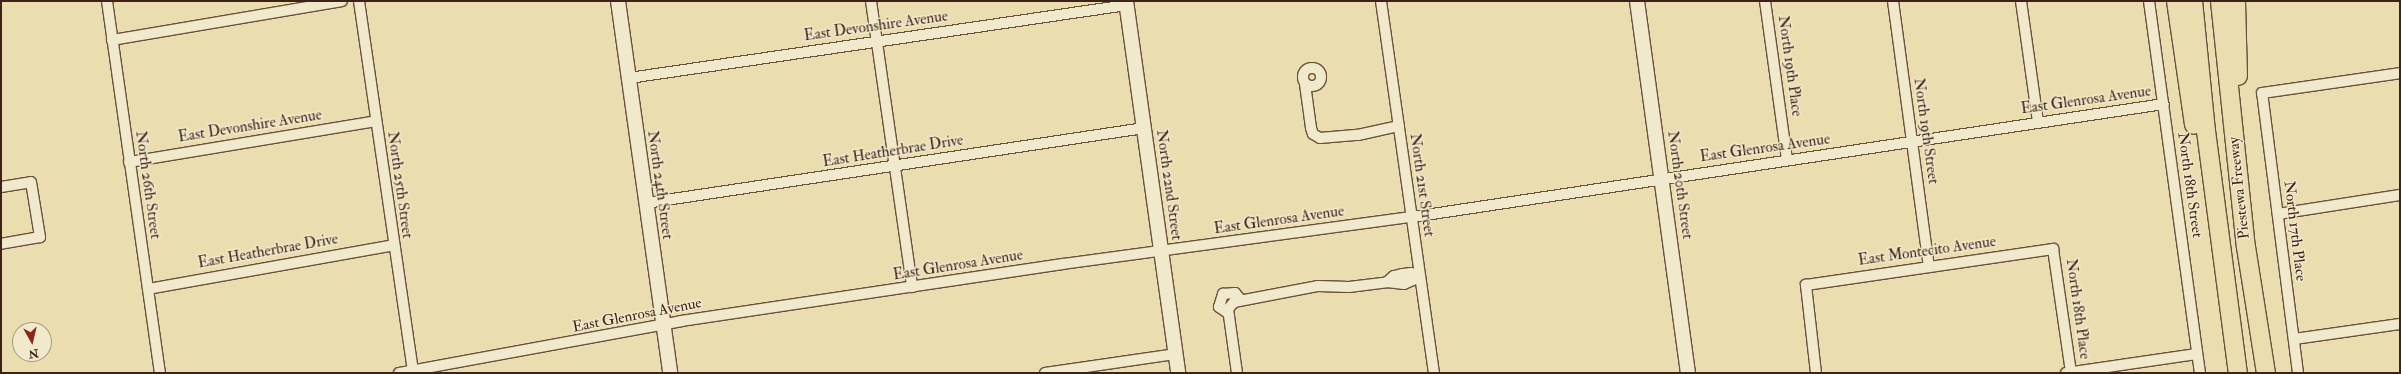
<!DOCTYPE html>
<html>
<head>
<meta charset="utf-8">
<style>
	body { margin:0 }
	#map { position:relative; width:2401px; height:374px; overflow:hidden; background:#eaddaf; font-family:"IM FELL Double Pica",serif }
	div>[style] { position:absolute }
	.roads { filter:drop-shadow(1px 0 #69513d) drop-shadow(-1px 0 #69513d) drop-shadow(0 1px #69513d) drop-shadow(0 -1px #69513d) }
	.street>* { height:10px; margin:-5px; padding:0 5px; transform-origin:5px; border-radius:5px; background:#f1e9cb }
	.street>.ring { margin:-5px; padding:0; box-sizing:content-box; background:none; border:10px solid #f1e9cb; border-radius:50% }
	.secondary>* { height:14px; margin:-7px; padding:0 7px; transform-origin:7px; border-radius:7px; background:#f1e9cb }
	.highway>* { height:18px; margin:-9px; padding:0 9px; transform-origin:9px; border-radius:9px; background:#eaddaf }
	span { translate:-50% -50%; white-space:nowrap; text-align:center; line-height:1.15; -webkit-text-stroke:3px #f1e9cb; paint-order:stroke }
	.street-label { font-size:15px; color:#3e2217 }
	.frame { position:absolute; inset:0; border:2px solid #3e2217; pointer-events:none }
	.north { position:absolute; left:12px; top:322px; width:40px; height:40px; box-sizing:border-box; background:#f1e9cb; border:1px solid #a99983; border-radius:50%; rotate:172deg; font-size:11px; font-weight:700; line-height:16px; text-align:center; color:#3e2217 }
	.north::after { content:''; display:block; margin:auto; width:14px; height:18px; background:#8f2418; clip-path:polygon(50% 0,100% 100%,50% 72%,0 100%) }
</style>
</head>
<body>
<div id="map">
	<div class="roads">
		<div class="street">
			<i style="left:107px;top:1px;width:376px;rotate:81.9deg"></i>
			<i style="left:359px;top:1px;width:376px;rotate:81.7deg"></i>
			<i style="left:871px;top:1px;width:289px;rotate:81.8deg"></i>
			<i style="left:1381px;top:1px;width:376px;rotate:81.9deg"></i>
			<i style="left:1765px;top:1px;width:160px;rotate:82.1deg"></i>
			<i style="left:1893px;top:1px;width:267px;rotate:82.3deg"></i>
			<i style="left:2021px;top:1px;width:122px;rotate:82deg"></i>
			<i style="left:2149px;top:1px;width:375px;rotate:82.2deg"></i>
			<i style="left:112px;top:40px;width:233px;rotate:-9.6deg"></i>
			<i class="ring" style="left:1303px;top:68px;width:8px;height:8px"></i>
			<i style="left:629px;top:78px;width:503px;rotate:-8.34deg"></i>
			<i style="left:1305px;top:84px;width:44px;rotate:82.2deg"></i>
			<i style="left:1311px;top:128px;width:6px;rotate:72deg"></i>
			<i style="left:1313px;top:134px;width:8px;rotate:30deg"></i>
			<i style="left:1320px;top:138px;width:38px;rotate:-5deg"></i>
			<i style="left:1358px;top:135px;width:42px;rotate:-12.4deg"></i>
			<i style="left:129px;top:162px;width:250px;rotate:-9.4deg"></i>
			<i style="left:1px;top:187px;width:30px;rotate:-9deg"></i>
			<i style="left:31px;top:182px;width:56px;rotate:80.7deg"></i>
			<i style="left:40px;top:237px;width:40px;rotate:170deg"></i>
			<i style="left:646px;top:203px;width:504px;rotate:-8.56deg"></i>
			<i style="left:2278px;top:214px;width:123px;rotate:-8.9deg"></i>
			<i style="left:1387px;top:282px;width:9px;rotate:-41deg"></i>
			<i style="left:1394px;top:276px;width:9px;rotate:-13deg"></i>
			<i style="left:1403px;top:274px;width:8px;rotate:-7deg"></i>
			<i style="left:1411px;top:273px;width:10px;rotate:24deg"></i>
			<i style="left:148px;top:289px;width:250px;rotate:-10.1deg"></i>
			<i style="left:1228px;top:313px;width:11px;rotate:-146deg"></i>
			<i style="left:1219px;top:307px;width:14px;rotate:-73deg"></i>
			<i style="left:1223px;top:294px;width:12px;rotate:-5deg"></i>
			<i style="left:1235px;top:293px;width:9px;rotate:49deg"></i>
			<i style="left:2294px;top:339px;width:107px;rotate:-8.1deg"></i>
			<i style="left:399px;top:373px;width:287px;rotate:-10.4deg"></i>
			<i style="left:681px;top:321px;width:386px;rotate:-8.5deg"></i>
			<i style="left:1063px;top:264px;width:352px;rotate:-7.7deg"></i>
			<i style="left:1412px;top:217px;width:760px;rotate:-8.55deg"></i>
			<i style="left:1045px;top:373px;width:131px;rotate:-8.3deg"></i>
			<i style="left:1237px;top:373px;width:65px;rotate:-98deg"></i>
			<i style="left:1228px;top:309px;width:9px;rotate:-49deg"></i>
			<i style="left:1234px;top:302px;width:86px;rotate:-10.8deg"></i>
			<i style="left:1318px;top:286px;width:31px;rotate:2deg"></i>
			<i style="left:1349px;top:287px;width:38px;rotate:-7deg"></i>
			<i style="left:1387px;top:282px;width:17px;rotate:7deg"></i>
			<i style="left:1404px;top:284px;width:17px;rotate:-24deg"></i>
			<i style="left:1816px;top:373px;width:89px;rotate:-96.5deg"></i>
			<i style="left:1806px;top:285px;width:250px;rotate:-8.3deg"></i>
			<i style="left:2053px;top:249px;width:125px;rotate:81.7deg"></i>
			<i style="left:2066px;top:373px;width:132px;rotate:-8.3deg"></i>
			<i style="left:2298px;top:373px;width:282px;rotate:-97.3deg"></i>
			<i style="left:2262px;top:93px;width:139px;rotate:-8.2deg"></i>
		</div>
		<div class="secondary">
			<i style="left:618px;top:1px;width:376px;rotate:82deg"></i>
			<i style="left:1126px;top:1px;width:376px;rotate:82deg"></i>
			<i style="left:1637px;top:1px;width:375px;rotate:82.2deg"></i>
		</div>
		<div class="highway">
			<i style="left:2176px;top:1px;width:125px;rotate:81.7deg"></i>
			<i style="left:2193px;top:1px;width:131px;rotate:84.3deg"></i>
			<i style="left:2206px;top:131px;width:244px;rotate:82.5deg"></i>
			<i style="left:2220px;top:1px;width:247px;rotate:84deg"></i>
			<i style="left:2246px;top:247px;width:128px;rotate:81deg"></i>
			<i style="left:2236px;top:1px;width:75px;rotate:88.5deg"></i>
		</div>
	</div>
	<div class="street-label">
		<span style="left:876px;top:26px;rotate:-8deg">East Devonshire Avenue</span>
		<span style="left:1790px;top:66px;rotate:82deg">North 19th Place</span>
		<span style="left:2086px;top:100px;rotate:-8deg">East Glenrosa Avenue</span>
		<span style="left:250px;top:126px;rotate:-9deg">East Devonshire Avenue</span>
		<span style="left:1926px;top:131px;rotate:82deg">North 19th Street</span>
		<span style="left:1765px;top:148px;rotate:-8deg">East Glenrosa Avenue</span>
		<span style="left:893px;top:151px;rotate:-9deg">East Heatherbrae Drive</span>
		<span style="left:148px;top:185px;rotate:82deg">North 26th Street</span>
		<span style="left:400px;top:185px;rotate:82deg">North 25th Street</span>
		<span style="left:660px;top:185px;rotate:82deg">North 24th Street</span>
		<span style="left:1169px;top:185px;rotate:82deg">North 22nd Street</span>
		<span style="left:1422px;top:185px;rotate:82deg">North 21st Street</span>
		<span style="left:1680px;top:185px;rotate:82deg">North 20th Street</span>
		<span style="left:2190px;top:185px;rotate:82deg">North 18th Street</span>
		<span style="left:2239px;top:188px;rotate:-96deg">Piestewa Freeway</span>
		<span style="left:1279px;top:220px;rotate:-8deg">East Glenrosa Avenue</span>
		<span style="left:2295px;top:231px;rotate:83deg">North 17th Place</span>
		<span style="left:268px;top:251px;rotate:-10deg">East Heatherbrae Drive</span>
		<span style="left:1927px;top:251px;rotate:-8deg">East Montecito Avenue</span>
		<span style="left:958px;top:265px;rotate:-9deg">East Glenrosa Avenue</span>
		<span style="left:2078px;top:309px;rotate:82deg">North 18th Place</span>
		<span style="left:637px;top:315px;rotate:-11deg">East Glenrosa Avenue</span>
	</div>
	<div class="frame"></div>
	<div class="north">N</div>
</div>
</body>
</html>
